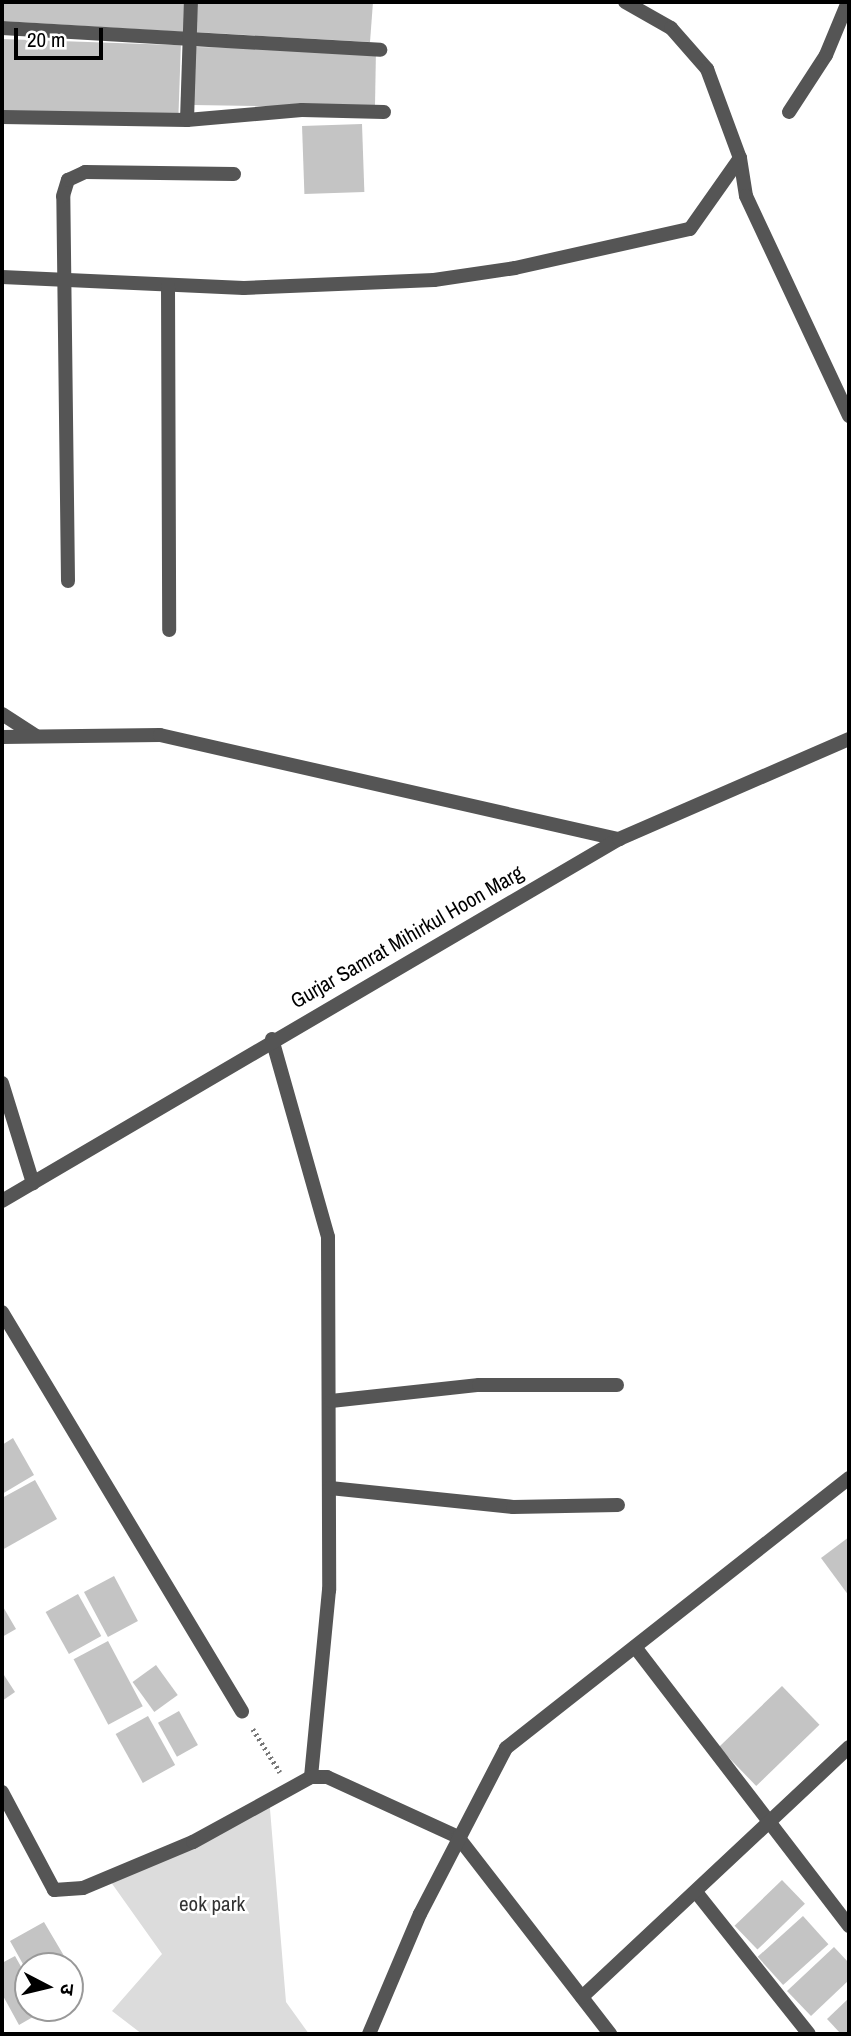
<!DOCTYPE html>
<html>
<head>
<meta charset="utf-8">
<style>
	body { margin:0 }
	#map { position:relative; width:851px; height:2036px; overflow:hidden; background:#fff; font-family:"Archivo Narrow","Noto Sans Devanagari",sans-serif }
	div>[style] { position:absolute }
	.green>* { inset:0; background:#dcdcdc }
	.building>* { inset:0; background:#c4c4c4; transform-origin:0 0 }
	.path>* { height:4.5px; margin-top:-2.25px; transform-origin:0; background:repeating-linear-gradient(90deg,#777 0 2px,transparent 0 5.5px) }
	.lane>* { height:14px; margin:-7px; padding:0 7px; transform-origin:7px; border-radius:7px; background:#555 }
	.street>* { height:14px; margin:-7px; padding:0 7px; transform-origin:7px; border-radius:7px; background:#555 }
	span { translate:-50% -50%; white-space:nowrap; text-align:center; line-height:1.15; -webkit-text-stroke:5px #fff; paint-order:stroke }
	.street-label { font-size:21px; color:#000 }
	.park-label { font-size:21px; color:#333 }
	.frame { position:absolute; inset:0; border:4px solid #000; pointer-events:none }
	.north { position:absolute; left:14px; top:1952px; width:70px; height:70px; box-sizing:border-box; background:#fff; border:2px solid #999; border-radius:50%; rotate:97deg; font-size:19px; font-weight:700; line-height:28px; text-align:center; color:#000 }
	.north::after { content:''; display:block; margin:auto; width:24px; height:32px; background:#000; clip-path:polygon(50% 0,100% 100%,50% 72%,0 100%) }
	.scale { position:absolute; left:14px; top:28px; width:89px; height:32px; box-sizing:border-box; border:4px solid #000; border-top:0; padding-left:9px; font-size:21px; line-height:24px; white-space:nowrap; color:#000; -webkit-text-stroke:5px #fff; paint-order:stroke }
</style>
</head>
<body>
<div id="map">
	<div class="green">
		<i style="clip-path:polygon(269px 1797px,286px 2002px,309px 2034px,142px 2034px,112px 2011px,162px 1954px,108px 1878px)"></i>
	</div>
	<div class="building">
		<i style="clip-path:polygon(2px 2px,186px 2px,184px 32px,2px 21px)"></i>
		<i style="clip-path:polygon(194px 2px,373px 2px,370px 42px,193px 32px)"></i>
		<i style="left:2px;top:39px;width:179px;height:74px;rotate:2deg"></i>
		<i style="left:194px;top:47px;width:182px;height:58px;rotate:1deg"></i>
		<i style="left:362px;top:124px;width:68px;height:60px;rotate:88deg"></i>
		<i style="clip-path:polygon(13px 1438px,34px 1475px,2px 1494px,2px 1445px)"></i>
		<i style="clip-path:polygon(35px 1480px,57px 1519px,2px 1550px,2px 1498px)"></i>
		<i style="clip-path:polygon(849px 1537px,849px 1596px,821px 1558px)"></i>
		<i style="left:114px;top:1576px;width:51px;height:34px;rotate:62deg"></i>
		<i style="left:78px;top:1594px;width:48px;height:37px;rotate:61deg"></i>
		<i style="clip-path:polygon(2px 1605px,16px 1629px,2px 1637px)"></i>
		<i style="left:108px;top:1641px;width:74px;height:39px;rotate:62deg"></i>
		<i style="left:156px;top:1665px;width:37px;height:29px;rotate:54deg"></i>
		<i style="clip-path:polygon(2px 1672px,15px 1692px,2px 1701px)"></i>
		<i style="left:782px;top:1686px;width:54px;height:88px;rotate:46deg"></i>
		<i style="left:179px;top:1711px;width:39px;height:24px;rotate:61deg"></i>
		<i style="left:148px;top:1716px;width:56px;height:37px;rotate:61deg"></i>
		<i style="left:782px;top:1880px;width:33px;height:66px;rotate:46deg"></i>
		<i style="left:803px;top:1916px;width:38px;height:61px;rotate:48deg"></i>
		<i style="clip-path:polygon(44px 1922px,70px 1966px,28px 1966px,28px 1973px,10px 1941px)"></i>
		<i style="clip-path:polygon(834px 1947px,849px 1963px,849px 1980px,811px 2016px,787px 1991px)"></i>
		<i style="clip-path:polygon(15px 1956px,28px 1979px,28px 2008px,45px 2010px,19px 2025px,2px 1994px,2px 1963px)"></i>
		<i style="clip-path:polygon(70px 1966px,83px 1988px,70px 1996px)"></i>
		<i style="clip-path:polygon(849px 1998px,849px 2034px,841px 2034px,827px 2019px)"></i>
	</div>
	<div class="path">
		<i style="left:253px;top:1729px;width:51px;rotate:57.9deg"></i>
	</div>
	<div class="lane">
		<i style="left:696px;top:1892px;width:181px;rotate:51.5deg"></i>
	</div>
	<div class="street">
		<i style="left:625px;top:2px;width:53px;rotate:29.5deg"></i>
		<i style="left:671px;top:28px;width:55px;rotate:48.7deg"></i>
		<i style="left:707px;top:69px;width:95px;rotate:69.7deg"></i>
		<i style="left:740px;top:158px;width:38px;rotate:81deg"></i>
		<i style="left:746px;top:196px;width:243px;rotate:64.9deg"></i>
		<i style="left:2px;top:28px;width:379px;rotate:3.3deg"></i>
		<i style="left:789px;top:112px;width:68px;rotate:-57deg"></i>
		<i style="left:826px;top:55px;width:57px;rotate:-67.5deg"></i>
		<i style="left:2px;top:117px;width:185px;rotate:0.9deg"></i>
		<i style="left:187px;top:120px;width:115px;rotate:-5deg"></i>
		<i style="left:302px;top:110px;width:82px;rotate:1.4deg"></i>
		<i style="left:187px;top:120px;width:118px;rotate:-88.1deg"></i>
		<i style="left:2px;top:277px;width:242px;rotate:2.6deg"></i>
		<i style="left:244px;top:288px;width:190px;rotate:-2.4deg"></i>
		<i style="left:434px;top:280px;width:82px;rotate:-8.4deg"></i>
		<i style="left:515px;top:268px;width:179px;rotate:-12.6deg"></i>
		<i style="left:690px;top:229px;width:87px;rotate:-54.8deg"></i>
		<i style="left:168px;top:286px;width:344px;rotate:89.8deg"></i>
		<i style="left:68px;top:581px;width:385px;rotate:-90.7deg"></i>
		<i style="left:63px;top:196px;width:17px;rotate:-73deg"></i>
		<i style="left:68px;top:180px;width:19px;rotate:-25deg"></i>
		<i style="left:85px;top:172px;width:149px;rotate:0.8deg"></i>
		<i style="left:2px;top:714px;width:40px;rotate:32.9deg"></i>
		<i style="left:2px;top:737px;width:158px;rotate:-0.7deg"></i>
		<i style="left:160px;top:735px;width:471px;rotate:12.8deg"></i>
		<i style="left:272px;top:1039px;width:206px;rotate:74.2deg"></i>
		<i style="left:328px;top:1237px;width:353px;rotate:89.8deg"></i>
		<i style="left:329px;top:1590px;width:188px;rotate:95.5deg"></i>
		<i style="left:2px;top:1083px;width:105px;rotate:72.8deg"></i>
		<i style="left:2px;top:1201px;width:715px;rotate:-30.4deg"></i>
		<i style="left:619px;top:839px;width:251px;rotate:-23.5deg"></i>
		<i style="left:2px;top:1312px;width:466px;rotate:59deg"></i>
		<i style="left:331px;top:1401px;width:149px;rotate:-6.2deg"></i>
		<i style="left:479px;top:1385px;width:138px"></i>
		<i style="left:330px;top:1488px;width:184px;rotate:5.9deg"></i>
		<i style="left:513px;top:1507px;width:105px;rotate:-1.1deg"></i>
		<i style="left:635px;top:1647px;width:352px;rotate:52.5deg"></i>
		<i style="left:2px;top:1792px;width:111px;rotate:62deg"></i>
		<i style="left:54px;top:1890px;width:29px;rotate:-4deg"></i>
		<i style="left:83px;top:1888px;width:119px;rotate:-22.7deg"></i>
		<i style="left:193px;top:1842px;width:135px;rotate:-28.8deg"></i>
		<i style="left:311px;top:1777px;width:16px"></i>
		<i style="left:327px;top:1777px;width:144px;rotate:24.6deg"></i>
		<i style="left:458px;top:1837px;width:249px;rotate:52.3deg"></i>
		<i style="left:582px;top:1997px;width:366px;rotate:-43.1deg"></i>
		<i style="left:369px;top:2034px;width:130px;rotate:-67deg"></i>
		<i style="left:420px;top:1914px;width:187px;rotate:-62.6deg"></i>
		<i style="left:506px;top:1748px;width:437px;rotate:-38.2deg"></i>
	</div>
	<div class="street-label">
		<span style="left:407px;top:937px;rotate:-30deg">Gurjar Samrat Mihirkul Hoon Marg</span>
	</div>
	<div class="park-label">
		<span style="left:212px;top:1904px">eok park</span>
	</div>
	<div class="frame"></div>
	<div class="north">उ</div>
	<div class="scale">20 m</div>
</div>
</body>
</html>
